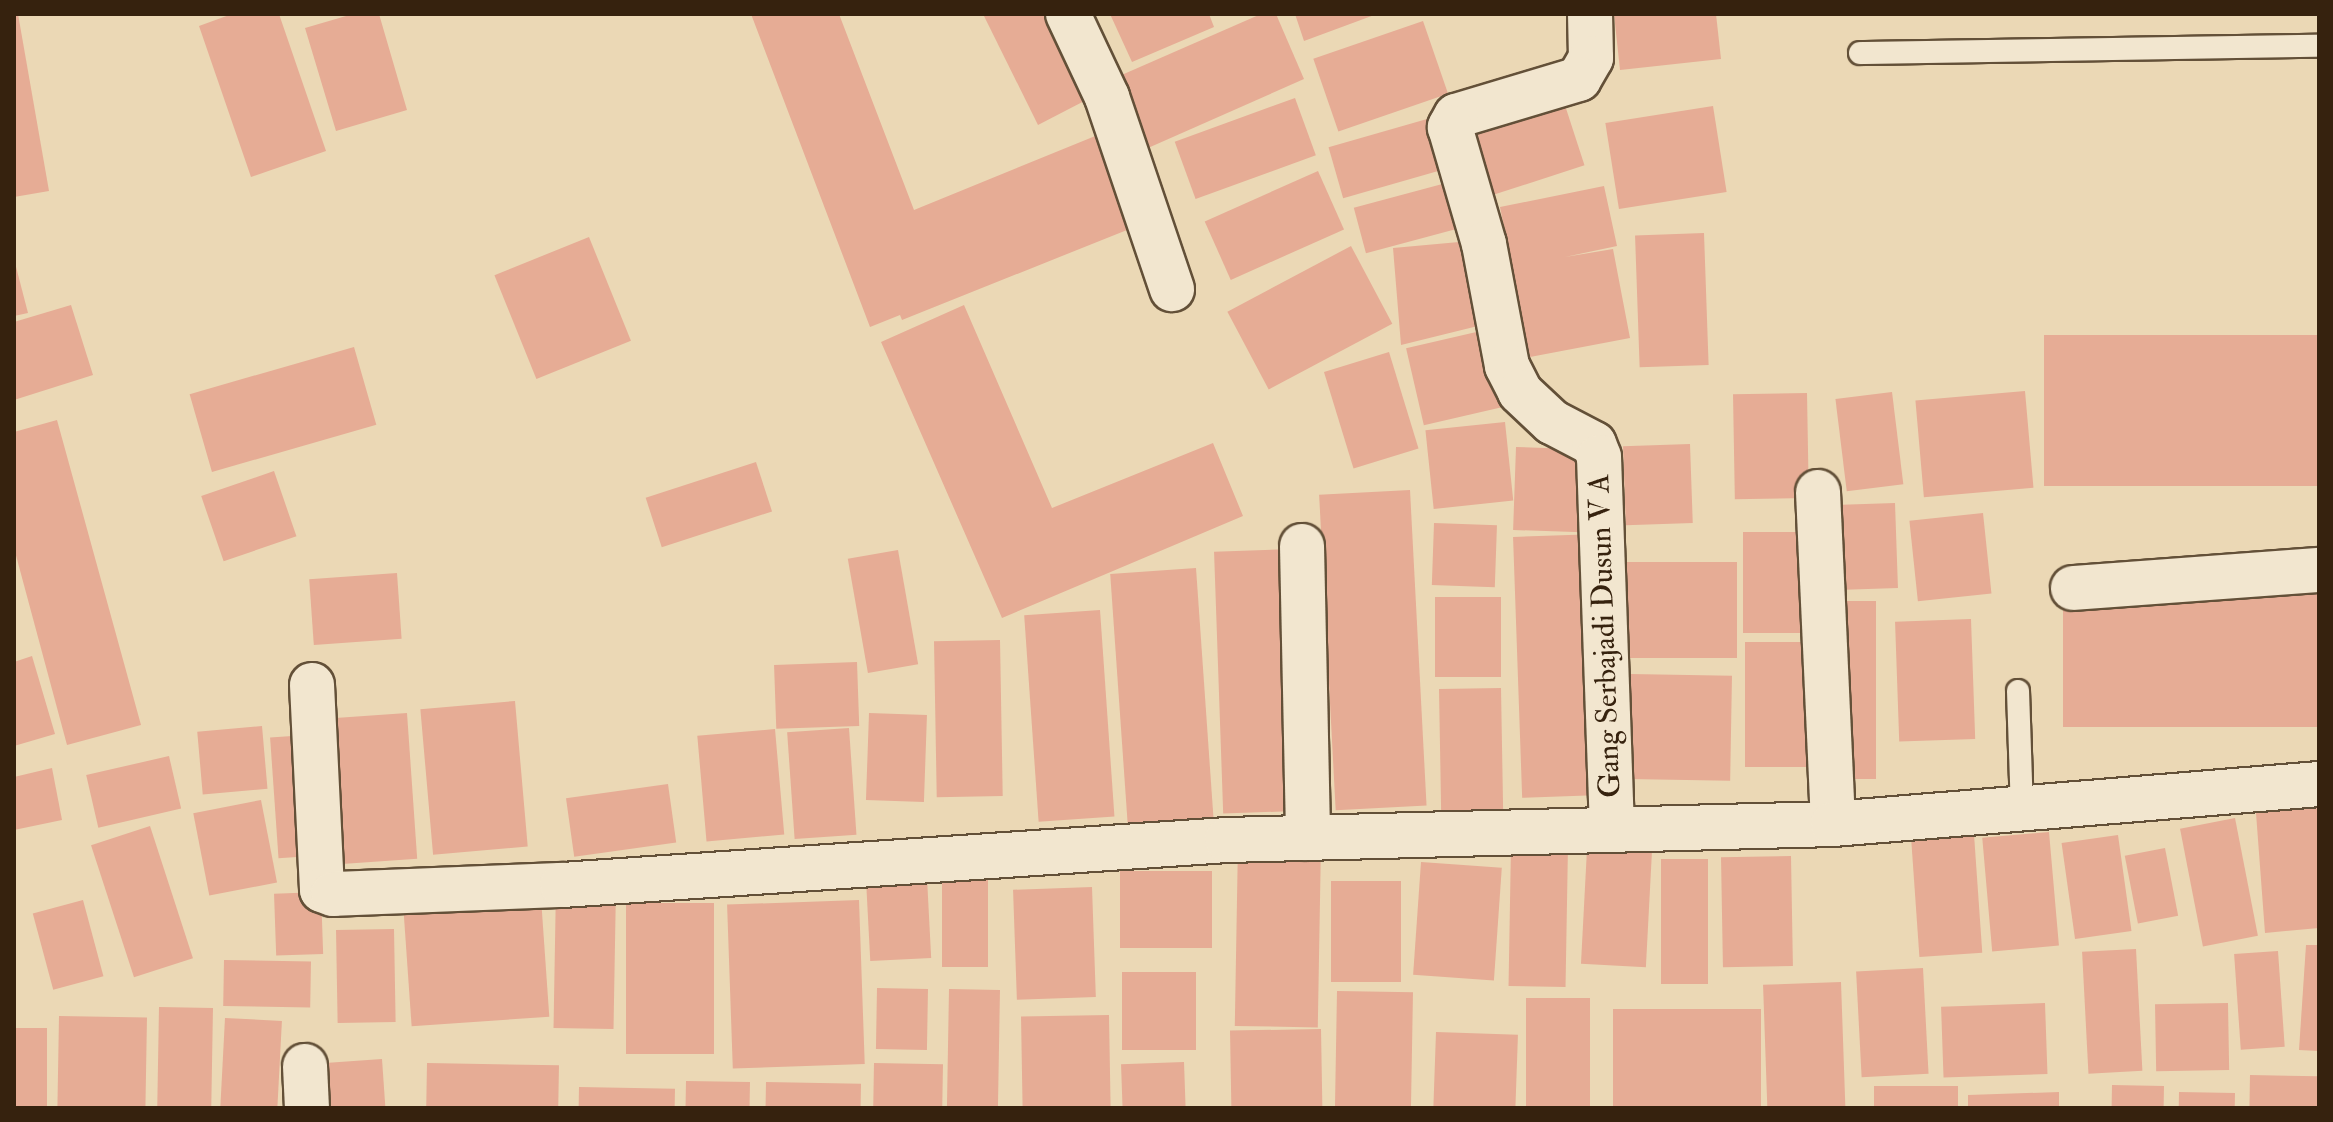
<!DOCTYPE html>
<html>
<head>
<meta charset="utf-8">
<style>
	body { margin:0 }
	#map { position:relative; width:2333px; height:1122px; overflow:hidden; background:#ebd8b5; font-family:"IM FELL Double Pica",serif }
	div>[style] { position:absolute }
	.building>* { inset:0; background:#e6ac95; transform-origin:0 0 }
	.roads { filter:drop-shadow(2px 0 #635038) drop-shadow(-2px 0 #635038) drop-shadow(0 2px #635038) drop-shadow(0 -2px #635038) }
	.lane>* { height:22px; margin:-11px; padding:0 11px; transform-origin:11px; border-radius:11px; background:#f2e6cf }
	.street>* { height:44px; margin:-22px; padding:0 22px; transform-origin:22px; border-radius:22px; background:#f2e6cf }
	span { translate:-50% -50%; white-space:nowrap; text-align:center; line-height:1.15; -webkit-text-stroke:7px #f2e6cf; paint-order:stroke }
	.street-label { font-size:30px; color:#36220e }
	.frame { position:absolute; inset:0; border:16px solid #36220e; pointer-events:none }
</style>
</head>
<body>
<div id="map">
	<div class="building">
		<i style="clip-path:polygon(14px 14px,18px 14px,49px 191px,14px 197px)"></i>
		<i style="clip-path:polygon(232px 14px,279px 14px,326px 151px,251px 177px,199px 26px)"></i>
		<i style="clip-path:polygon(353px 14px,379px 14px,407px 110px,336px 131px,305px 28px)"></i>
		<i style="clip-path:polygon(751px 14px,839px 14px,914px 210px,1110px 130px,1147px 222px,902px 320px,900px 315px,870px 327px)"></i>
		<i style="clip-path:polygon(983px 14px,1054px 14px,1094px 96px,1038px 125px)"></i>
		<i style="clip-path:polygon(1110px 14px,1209px 14px,1214px 27px,1132px 62px)"></i>
		<i style="clip-path:polygon(1261px 14px,1276px 14px,1304px 79px,1148px 148px,1117px 77px)"></i>
		<i style="clip-path:polygon(1295px 14px,1377px 14px,1304px 41px)"></i>
		<i style="clip-path:polygon(1614px 14px,1716px 14px,1721px 59px,1620px 70px)"></i>
		<i style="left:1423px;top:21px;width:77px;height:116px;rotate:71deg"></i>
		<i style="left:1561px;top:93px;width:76px;height:99px;rotate:72deg"></i>
		<i style="left:1295px;top:98px;width:61px;height:128px;rotate:70deg"></i>
		<i style="left:1713px;top:106px;width:87px;height:109px;rotate:81deg"></i>
		<i style="left:1441px;top:115px;width:53px;height:117px;rotate:74deg"></i>
		<i style="left:1318px;top:171px;width:64px;height:124px;rotate:66deg"></i>
		<i style="left:1461px;top:179px;width:47px;height:111px;rotate:75deg"></i>
		<i style="clip-path:polygon(1604px 186px,1617px 246px,1565px 257px,1613px 249px,1630px 338px,1530px 357px,1500px 207px)"></i>
		<i style="left:1704px;top:233px;width:132px;height:69px;rotate:88deg"></i>
		<i style="left:589px;top:237px;width:112px;height:102px;rotate:68deg"></i>
		<i style="clip-path:polygon(1481px 240px,1486px 324px,1401px 345px,1393px 248px)"></i>
		<i style="left:1351px;top:246px;width:88px;height:140px;rotate:62deg"></i>
		<i style="clip-path:polygon(14px 259px,28px 313px,14px 316px)"></i>
		<i style="clip-path:polygon(71px 305px,93px 375px,14px 400px,14px 322px)"></i>
		<i style="clip-path:polygon(964px 305px,1052px 508px,1213px 443px,1243px 516px,1002px 618px,881px 342px)"></i>
		<i style="left:1485px;top:330px;width:79px;height:81px;rotate:77deg"></i>
		<i style="left:2319px;top:335px;width:151px;height:275px;rotate:90deg"></i>
		<i style="left:354px;top:347px;width:81px;height:171px;rotate:74deg"></i>
		<i style="left:1389px;top:352px;width:101px;height:68px;rotate:73deg"></i>
		<i style="left:2025px;top:391px;width:97px;height:110px;rotate:85deg"></i>
		<i style="left:1892px;top:392px;width:93px;height:57px;rotate:83deg"></i>
		<i style="left:1807px;top:393px;width:105px;height:74px;rotate:89deg"></i>
		<i style="clip-path:polygon(57px 420px,141px 725px,67px 745px,14px 548px,14px 432px)"></i>
		<i style="left:1505px;top:422px;width:79px;height:80px;rotate:84deg"></i>
		<i style="left:1690px;top:444px;width:79px;height:67px;rotate:88deg"></i>
		<i style="left:1516px;top:447px;width:76px;height:83px;rotate:2deg"></i>
		<i style="left:756px;top:462px;width:52px;height:116px;rotate:72deg"></i>
		<i style="left:274px;top:471px;width:69px;height:77px;rotate:71deg"></i>
		<i style="left:1410px;top:490px;width:316px;height:91px;rotate:87deg"></i>
		<i style="left:1895px;top:503px;width:85px;height:53px;rotate:88deg"></i>
		<i style="left:1983px;top:513px;width:81px;height:74px;rotate:84deg"></i>
		<i style="left:1434px;top:523px;width:63px;height:62px;rotate:2deg"></i>
		<i style="left:1743px;top:532px;width:63px;height:101px"></i>
		<i style="left:1599px;top:534px;width:261px;height:86px;rotate:88deg"></i>
		<i style="left:1291px;top:549px;width:262px;height:77px;rotate:88deg"></i>
		<i style="left:898px;top:550px;width:116px;height:51px;rotate:80deg"></i>
		<i style="left:1625px;top:562px;width:112px;height:96px"></i>
		<i style="left:1196px;top:568px;width:261px;height:86px;rotate:86deg"></i>
		<i style="left:397px;top:573px;width:66px;height:88px;rotate:86deg"></i>
		<i style="left:2319px;top:588px;width:139px;height:256px;rotate:90deg"></i>
		<i style="left:1435px;top:597px;width:66px;height:80px"></i>
		<i style="left:1842px;top:601px;width:34px;height:178px"></i>
		<i style="left:1100px;top:610px;width:207px;height:76px;rotate:86deg"></i>
		<i style="left:1971px;top:619px;width:120px;height:76px;rotate:88deg"></i>
		<i style="left:1000px;top:640px;width:156px;height:66px;rotate:89deg"></i>
		<i style="left:1745px;top:642px;width:64px;height:125px"></i>
		<i style="clip-path:polygon(32px 656px,55px 734px,14px 746px,14px 662px)"></i>
		<i style="left:857px;top:662px;width:64px;height:83px;rotate:88deg"></i>
		<i style="left:1630px;top:674px;width:102px;height:105px;rotate:1deg"></i>
		<i style="left:1501px;top:688px;width:123px;height:62px;rotate:89deg"></i>
		<i style="left:515px;top:701px;width:146px;height:95px;rotate:85deg"></i>
		<i style="left:407px;top:713px;width:146px;height:86px;rotate:86deg"></i>
		<i style="left:869px;top:713px;width:58px;height:87px;rotate:2deg"></i>
		<i style="left:262px;top:726px;width:63px;height:65px;rotate:85deg"></i>
		<i style="left:849px;top:728px;width:107px;height:62px;rotate:86deg"></i>
		<i style="left:775px;top:729px;width:106px;height:78px;rotate:85deg"></i>
		<i style="left:307px;top:735px;width:121px;height:37px;rotate:86deg"></i>
		<i style="left:169px;top:756px;width:54px;height:85px;rotate:77deg"></i>
		<i style="clip-path:polygon(52px 768px,62px 820px,14px 830px,14px 777px)"></i>
		<i style="left:668px;top:784px;width:59px;height:103px;rotate:82deg"></i>
		<i style="left:261px;top:800px;width:84px;height:69px;rotate:79deg"></i>
		<i style="clip-path:polygon(2319px 808px,2319px 928px,2265px 933px,2256px 813px)"></i>
		<i style="left:2235px;top:818px;width:120px;height:56px;rotate:79deg"></i>
		<i style="left:1973px;top:820px;width:133px;height:63px;rotate:86deg"></i>
		<i style="left:150px;top:826px;width:139px;height:62px;rotate:72deg"></i>
		<i style="left:2049px;top:832px;width:114px;height:67px;rotate:85deg"></i>
		<i style="left:2118px;top:835px;width:97px;height:57px;rotate:82deg"></i>
		<i style="left:1238px;top:842px;width:83px;height:184px;rotate:1deg"></i>
		<i style="left:1511px;top:845px;width:57px;height:141px;rotate:1deg"></i>
		<i style="left:2165px;top:848px;width:69px;height:41px;rotate:79deg"></i>
		<i style="left:1587px;top:849px;width:65px;height:115px;rotate:3deg"></i>
		<i style="left:1791px;top:856px;width:110px;height:70px;rotate:89deg"></i>
		<i style="left:1661px;top:859px;width:47px;height:125px"></i>
		<i style="left:1421px;top:862px;width:81px;height:113px;rotate:4deg"></i>
		<i style="left:942px;top:867px;width:46px;height:100px"></i>
		<i style="left:1212px;top:871px;width:77px;height:92px;rotate:90deg"></i>
		<i style="left:927px;top:878px;width:80px;height:61px;rotate:87deg"></i>
		<i style="left:1331px;top:881px;width:70px;height:101px"></i>
		<i style="left:556px;top:886px;width:60px;height:142px;rotate:1deg"></i>
		<i style="left:1092px;top:887px;width:110px;height:79px;rotate:88deg"></i>
		<i style="left:321px;top:892px;width:62px;height:47px;rotate:88deg"></i>
		<i style="left:541px;top:898px;width:119px;height:138px;rotate:86deg"></i>
		<i style="left:83px;top:900px;width:79px;height:52px;rotate:75deg"></i>
		<i style="left:859px;top:900px;width:164px;height:132px;rotate:88deg"></i>
		<i style="left:626px;top:903px;width:88px;height:151px"></i>
		<i style="left:394px;top:929px;width:93px;height:58px;rotate:89deg"></i>
		<i style="clip-path:polygon(2306px 945px,2319px 945px,2319px 1051px,2299px 1050px)"></i>
		<i style="left:2136px;top:949px;width:122px;height:54px;rotate:87deg"></i>
		<i style="left:2278px;top:951px;width:96px;height:44px;rotate:86deg"></i>
		<i style="left:224px;top:960px;width:87px;height:46px;rotate:1deg"></i>
		<i style="left:1923px;top:968px;width:106px;height:67px;rotate:87deg"></i>
		<i style="left:1122px;top:972px;width:74px;height:78px"></i>
		<i style="left:1841px;top:982px;width:126px;height:78px;rotate:88deg"></i>
		<i style="left:877px;top:988px;width:51px;height:61px;rotate:1deg"></i>
		<i style="left:949px;top:989px;width:51px;height:119px;rotate:1deg"></i>
		<i style="left:1337px;top:991px;width:76px;height:117px;rotate:1deg"></i>
		<i style="left:1526px;top:998px;width:64px;height:110px"></i>
		<i style="left:2045px;top:1003px;width:71px;height:104px;rotate:88deg"></i>
		<i style="left:2228px;top:1003px;width:67px;height:73px;rotate:89deg"></i>
		<i style="left:159px;top:1007px;width:54px;height:101px;rotate:1deg"></i>
		<i style="left:1613px;top:1009px;width:148px;height:99px"></i>
		<i style="left:1109px;top:1015px;width:93px;height:88px;rotate:89deg"></i>
		<i style="left:59px;top:1016px;width:88px;height:92px;rotate:1deg"></i>
		<i style="left:225px;top:1018px;width:57px;height:90px;rotate:3deg"></i>
		<i style="left:14px;top:1028px;width:33px;height:80px"></i>
		<i style="left:1321px;top:1029px;width:79px;height:91px;rotate:89deg"></i>
		<i style="left:1436px;top:1032px;width:82px;height:76px;rotate:2deg"></i>
		<i style="left:382px;top:1059px;width:49px;height:64px;rotate:86deg"></i>
		<i style="left:1184px;top:1062px;width:46px;height:63px;rotate:88deg"></i>
		<i style="left:427px;top:1063px;width:132px;height:45px;rotate:1deg"></i>
		<i style="left:874px;top:1063px;width:69px;height:45px;rotate:1deg"></i>
		<i style="left:2250px;top:1075px;width:69px;height:33px;rotate:1deg"></i>
		<i style="left:686px;top:1081px;width:64px;height:27px;rotate:1deg"></i>
		<i style="left:766px;top:1082px;width:95px;height:26px;rotate:1deg"></i>
		<i style="left:2112px;top:1085px;width:52px;height:23px;rotate:1deg"></i>
		<i style="left:1958px;top:1086px;width:22px;height:84px;rotate:90deg"></i>
		<i style="left:579px;top:1087px;width:96px;height:21px;rotate:1deg"></i>
		<i style="clip-path:polygon(2059px 1092px,2059px 1108px,1968px 1108px,1968px 1095px)"></i>
		<i style="left:2179px;top:1092px;width:56px;height:16px;rotate:1deg"></i>
	</div>
	<div class="roads">
		<div class="lane">
			<i style="left:1860px;top:53px;width:459px;rotate:-0.9deg"></i>
			<i style="left:2018px;top:691px;width:120px;rotate:88.1deg"></i>
		</div>
		<div class="street">
			<i style="left:1068px;top:14px;width:92px;rotate:64.8deg"></i>
			<i style="left:1107px;top:97px;width:203px;rotate:71.3deg"></i>
			<i style="left:1590px;top:14px;width:44px;rotate:88.7deg"></i>
			<i style="left:1591px;top:58px;width:24px;rotate:120deg"></i>
			<i style="left:1579px;top:79px;width:128px;rotate:163.3deg"></i>
			<i style="left:1456px;top:116px;width:13px;rotate:119deg"></i>
			<i style="left:1450px;top:127px;width:122px;rotate:73.8deg"></i>
			<i style="left:1484px;top:244px;width:124px;rotate:79.3deg"></i>
			<i style="left:1507px;top:366px;width:29px;rotate:63deg"></i>
			<i style="left:1520px;top:392px;width:44px;rotate:43.2deg"></i>
			<i style="left:1552px;top:422px;width:47px;rotate:27.6deg"></i>
			<i style="left:1594px;top:444px;width:14px;rotate:69deg"></i>
			<i style="left:1599px;top:457px;width:373px;rotate:88deg"></i>
			<i style="left:1818px;top:492px;width:332px;rotate:87.4deg"></i>
			<i style="left:1302px;top:546px;width:292px;rotate:88.8deg"></i>
			<i style="left:2073px;top:588px;width:247px;rotate:-4.2deg"></i>
			<i style="left:312px;top:685px;width:205px;rotate:87.2deg"></i>
			<i style="left:322px;top:890px;width:12px;rotate:20deg"></i>
			<i style="left:333px;top:894px;width:229px;rotate:-2.3deg"></i>
			<i style="left:562px;top:885px;width:667px;rotate:-3.87deg"></i>
			<i style="left:1227px;top:840px;width:606px;rotate:-1.51deg"></i>
			<i style="left:1833px;top:824px;width:488px;rotate:-4.7deg"></i>
			<i style="left:305px;top:1066px;width:42px;rotate:87.3deg"></i>
		</div>
	</div>
	<div class="street-label">
		<span style="left:1605px;top:636px;rotate:-92deg">Gang Serbajadi Dusun V A</span>
	</div>
	<div class="frame"></div>
</div>
</body>
</html>
